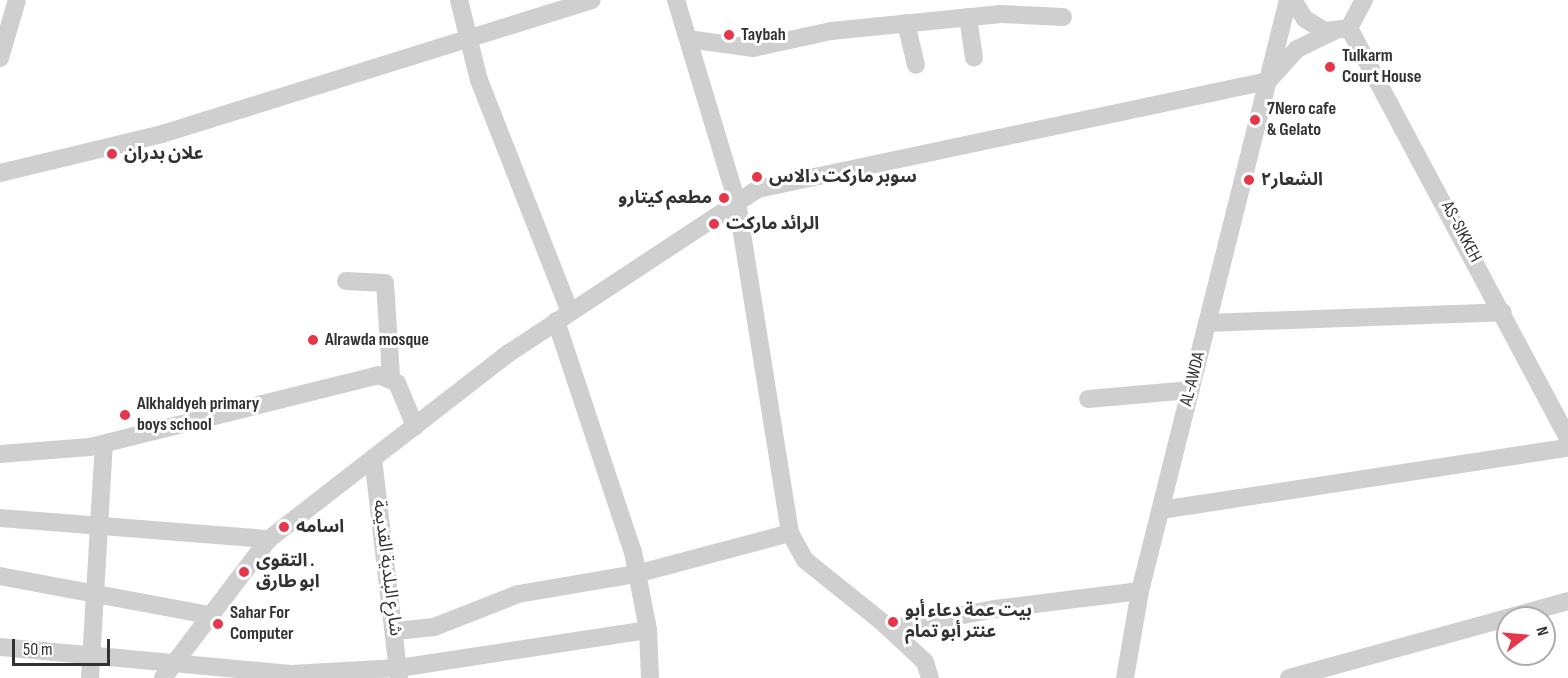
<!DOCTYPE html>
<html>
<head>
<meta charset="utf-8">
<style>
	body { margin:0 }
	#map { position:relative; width:1568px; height:678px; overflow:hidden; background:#fff; font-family:"Sofia Sans Condensed","Noto Sans Arabic",sans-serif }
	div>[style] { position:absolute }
	.minor>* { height:18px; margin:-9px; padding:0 9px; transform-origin:9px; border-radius:9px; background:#cfcfcf }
	.dots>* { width:16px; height:16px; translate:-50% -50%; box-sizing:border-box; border:3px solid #fff; border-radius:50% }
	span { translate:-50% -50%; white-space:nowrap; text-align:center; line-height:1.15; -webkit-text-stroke:6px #fff; paint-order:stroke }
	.poi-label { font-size:18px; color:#323232; font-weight:700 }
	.left { translate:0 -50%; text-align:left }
	.right { translate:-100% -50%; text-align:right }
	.street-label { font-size:18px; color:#323232 }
	.north { position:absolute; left:1496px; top:606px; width:60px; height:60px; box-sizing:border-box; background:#fff; border:2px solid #adadad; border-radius:50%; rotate:74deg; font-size:16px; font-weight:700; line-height:24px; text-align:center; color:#323232 }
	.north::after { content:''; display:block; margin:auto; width:21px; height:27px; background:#e73649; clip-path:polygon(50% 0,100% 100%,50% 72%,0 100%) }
	.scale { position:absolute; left:12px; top:639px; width:98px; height:27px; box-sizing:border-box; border:3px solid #323232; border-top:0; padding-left:8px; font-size:18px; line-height:21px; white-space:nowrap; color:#323232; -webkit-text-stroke:4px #fff; paint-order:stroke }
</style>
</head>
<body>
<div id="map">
	<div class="minor">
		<i style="left:459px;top:0;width:82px;rotate:76deg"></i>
		<i style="left:479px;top:80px;width:249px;rotate:68.6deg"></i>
		<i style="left:676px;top:0;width:211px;rotate:73.2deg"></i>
		<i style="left:737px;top:202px;width:335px;rotate:80.9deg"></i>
		<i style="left:790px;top:533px;width:31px;rotate:61deg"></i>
		<i style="left:805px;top:560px;width:99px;rotate:38.8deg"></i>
		<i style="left:882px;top:622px;width:59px;rotate:42.9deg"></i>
		<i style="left:925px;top:662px;width:17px;rotate:73deg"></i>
		<i style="left:1293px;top:0;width:22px;rotate:58deg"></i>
		<i style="left:1305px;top:19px;width:23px;rotate:31deg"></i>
		<i style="left:1325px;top:31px;width:24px;rotate:-7deg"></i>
		<i style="left:1349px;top:28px;width:32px;rotate:-62deg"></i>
		<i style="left:968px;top:17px;width:41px;rotate:81.7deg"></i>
		<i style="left:906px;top:23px;width:43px;rotate:76.6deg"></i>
		<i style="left:1349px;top:28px;width:465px;rotate:61.9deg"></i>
		<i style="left:688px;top:39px;width:66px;rotate:7.9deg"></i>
		<i style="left:753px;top:48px;width:80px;rotate:-12.3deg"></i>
		<i style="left:831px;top:31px;width:171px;rotate:-5.7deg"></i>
		<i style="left:1001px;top:14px;width:62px;rotate:2.8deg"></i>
		<i style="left:0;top:58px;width:60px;rotate:-73.7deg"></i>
		<i style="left:0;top:173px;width:167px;rotate:-13.5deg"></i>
		<i style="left:162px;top:134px;width:450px;rotate:-17.3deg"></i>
		<i style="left:346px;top:281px;width:39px;rotate:3deg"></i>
		<i style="left:385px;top:283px;width:94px;rotate:86.3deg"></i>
		<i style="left:556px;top:321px;width:243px;rotate:71.6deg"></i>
		<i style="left:633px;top:552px;width:79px;rotate:79.1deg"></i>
		<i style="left:648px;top:630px;width:48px;rotate:87.6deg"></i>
		<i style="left:1207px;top:323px;width:296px;rotate:-2.1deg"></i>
		<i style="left:1088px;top:399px;width:103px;rotate:-5deg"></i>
		<i style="left:0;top:454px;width:90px;rotate:-4.4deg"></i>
		<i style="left:90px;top:447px;width:298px;rotate:-14deg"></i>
		<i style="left:379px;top:375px;width:20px;rotate:24deg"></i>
		<i style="left:397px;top:383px;width:47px;rotate:67.3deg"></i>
		<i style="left:373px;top:458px;width:222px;rotate:83.3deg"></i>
		<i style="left:1161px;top:510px;width:412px;rotate:-8.7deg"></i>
		<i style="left:0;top:518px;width:270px;rotate:4.5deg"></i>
		<i style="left:0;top:576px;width:213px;rotate:10.6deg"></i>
		<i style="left:890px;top:629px;width:107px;rotate:-10.8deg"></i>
		<i style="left:995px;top:609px;width:146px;rotate:-7.1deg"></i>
		<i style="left:396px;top:631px;width:38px;rotate:-6deg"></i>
		<i style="left:434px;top:627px;width:90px;rotate:-21.4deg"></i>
		<i style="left:518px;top:594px;width:120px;rotate:-9.6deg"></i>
		<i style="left:636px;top:574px;width:159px;rotate:-14.9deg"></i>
		<i style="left:0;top:647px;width:292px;rotate:5.3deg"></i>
		<i style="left:291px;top:674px;width:108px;rotate:-3.2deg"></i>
		<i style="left:399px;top:668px;width:252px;rotate:-8.7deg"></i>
		<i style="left:90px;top:678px;width:234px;rotate:-86.6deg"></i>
		<i style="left:163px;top:678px;width:175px;rotate:-52.7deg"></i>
		<i style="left:269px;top:539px;width:304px;rotate:-37.8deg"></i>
		<i style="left:509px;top:353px;width:298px;rotate:-33.4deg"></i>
		<i style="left:758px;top:189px;width:521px;rotate:-11.96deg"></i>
		<i style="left:1268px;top:81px;width:43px;rotate:-47.8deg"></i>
		<i style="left:1297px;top:49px;width:41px;rotate:-25.9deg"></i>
		<i style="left:1125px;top:678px;width:88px;rotate:-80.2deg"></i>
		<i style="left:1140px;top:591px;width:609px;rotate:-75.94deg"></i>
		<i style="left:1289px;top:678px;width:289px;rotate:-15.4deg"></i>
	</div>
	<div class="dots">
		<i style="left:729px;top:35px;background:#e73649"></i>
		<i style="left:1330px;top:67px;background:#e73649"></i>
		<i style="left:1255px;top:120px;background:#e73649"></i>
		<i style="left:112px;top:154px;background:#e73649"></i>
		<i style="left:757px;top:177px;background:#e73649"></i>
		<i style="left:1249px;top:180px;background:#e73649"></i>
		<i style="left:724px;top:198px;background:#e73649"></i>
		<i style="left:714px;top:224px;background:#e73649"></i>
		<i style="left:313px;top:340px;background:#e73649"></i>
		<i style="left:125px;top:415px;background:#e73649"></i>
		<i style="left:284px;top:527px;background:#e73649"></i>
		<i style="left:244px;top:572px;background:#e73649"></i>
		<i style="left:893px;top:622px;background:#e73649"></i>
		<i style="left:218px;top:624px;background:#e73649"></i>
	</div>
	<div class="poi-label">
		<span class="left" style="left:741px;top:35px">Taybah</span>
		<span class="left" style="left:1342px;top:67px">Tulkarm<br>Court House</span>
		<span class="left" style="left:1267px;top:120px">7Nero cafe<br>&amp; Gelato</span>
		<span class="left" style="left:124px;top:154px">علان بدران</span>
		<span class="left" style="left:769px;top:177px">سوبر ماركت دالاس</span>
		<span class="left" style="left:1261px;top:180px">الشعار٢</span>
		<span class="right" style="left:712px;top:198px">مطعم كيتارو</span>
		<span class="left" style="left:726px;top:224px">الرائد ماركت</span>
		<span class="left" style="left:325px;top:340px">Alrawda mosque</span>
		<span class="left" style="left:137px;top:415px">Alkhaldyeh primary<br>boys school</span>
		<span class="left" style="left:296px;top:527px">اسامه</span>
		<span class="left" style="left:256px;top:572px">التقوى .<br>ابو طارق</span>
		<span class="left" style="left:905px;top:622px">بيت عمة دعاء أبو<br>عنتر أبو تمام</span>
		<span class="left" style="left:230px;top:624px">Sahar For<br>Computer</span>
	</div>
	<div class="street-label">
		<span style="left:1461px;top:232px;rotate:62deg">AS-SIKKEH</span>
		<span style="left:1193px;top:379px;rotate:-76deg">AL-AWDA</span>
		<span style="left:387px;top:568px;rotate:83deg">شارع البلدية القديمة</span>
	</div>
	<div class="north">N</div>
	<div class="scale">50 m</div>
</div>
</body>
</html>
